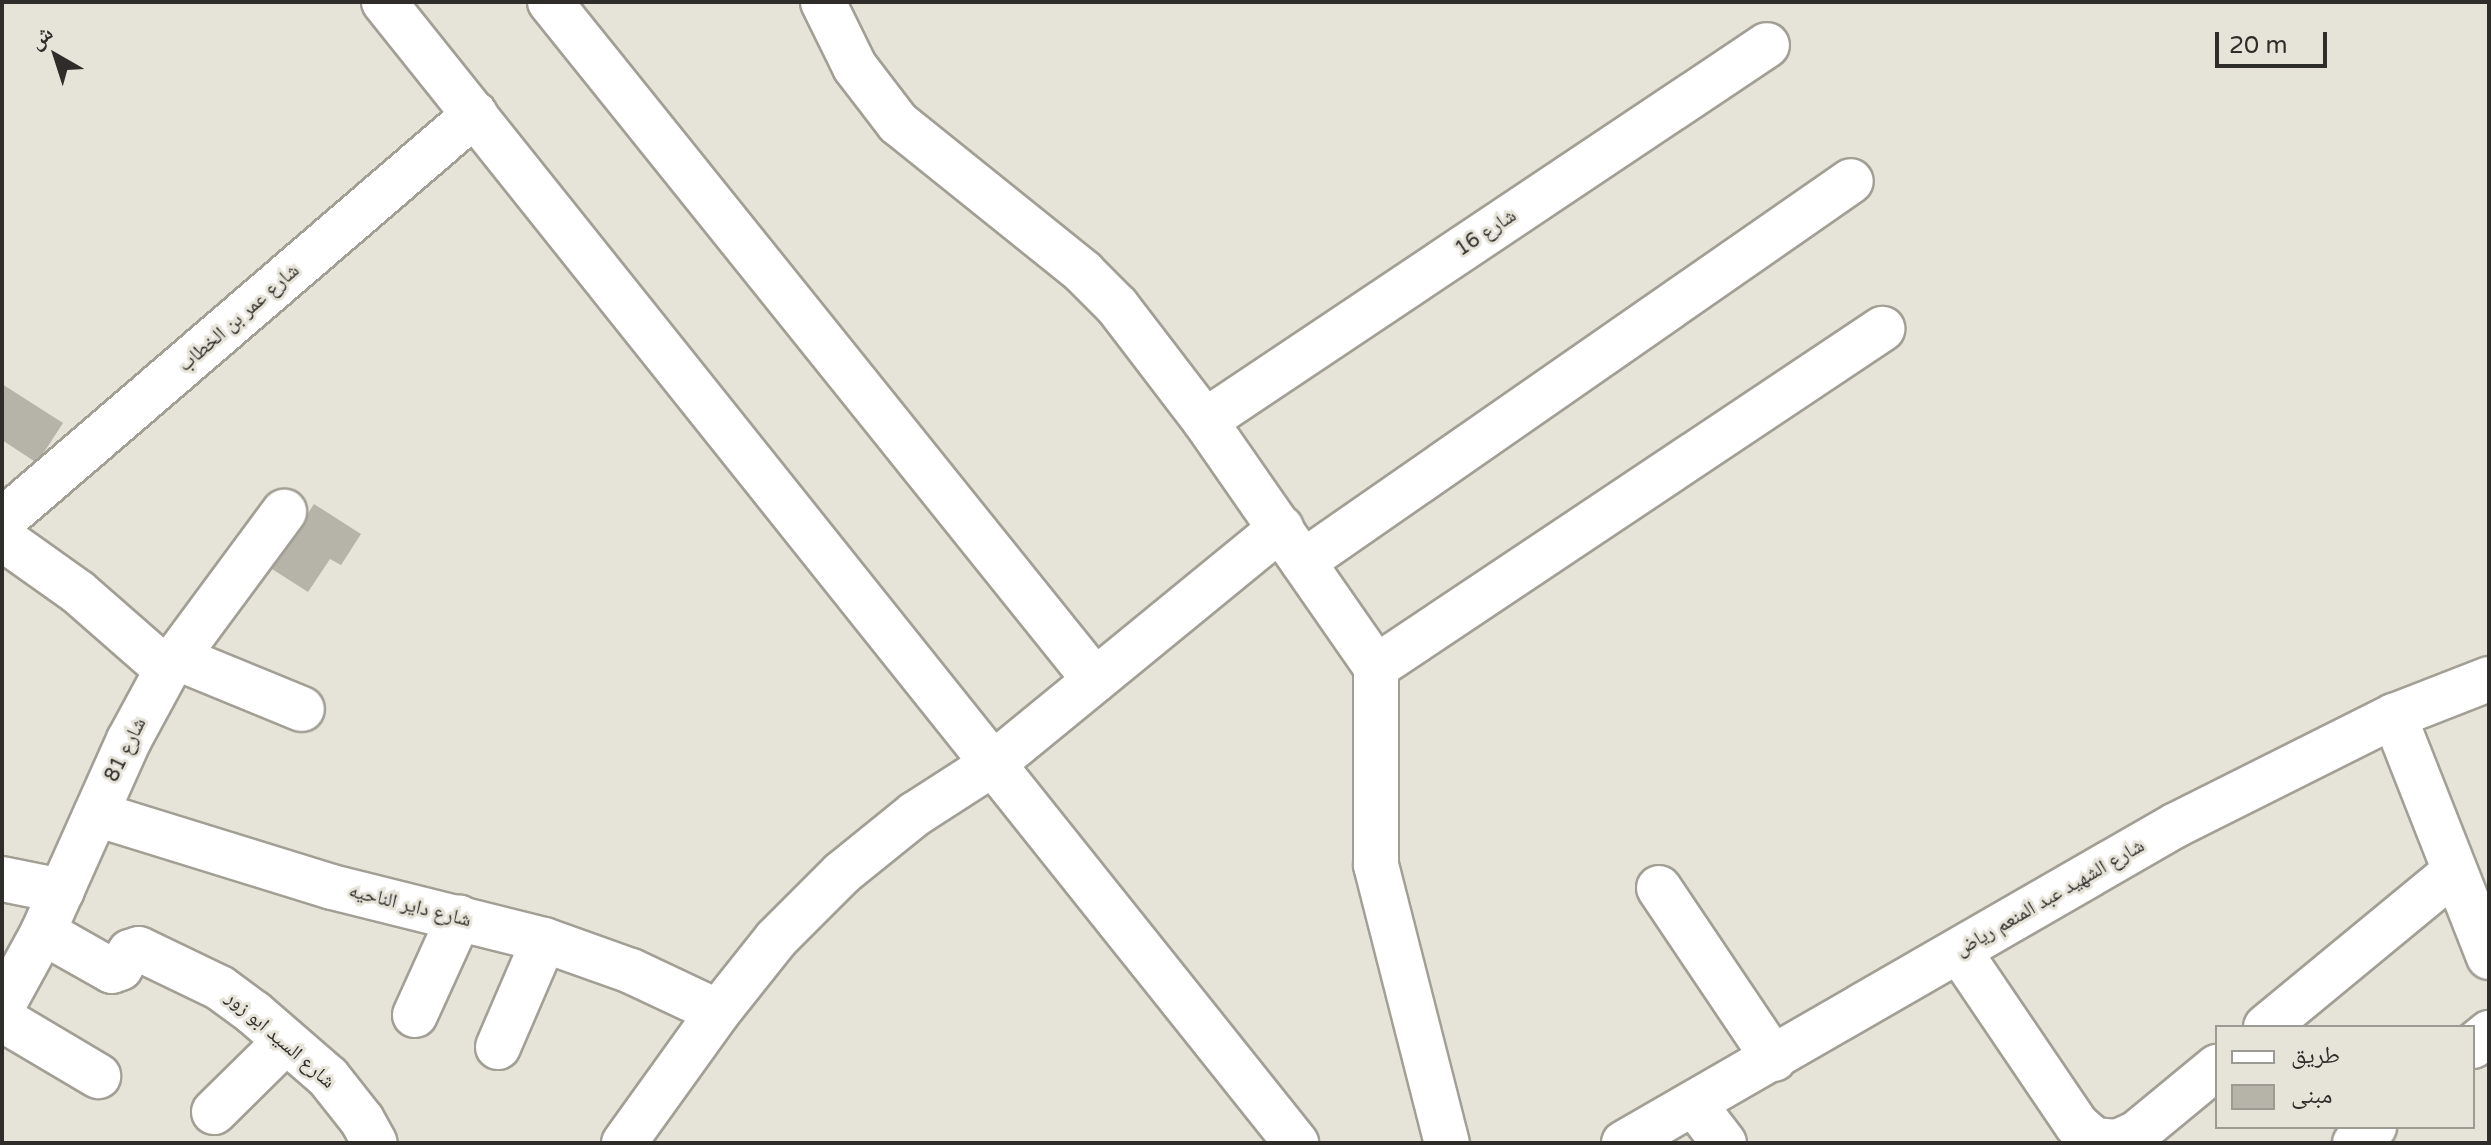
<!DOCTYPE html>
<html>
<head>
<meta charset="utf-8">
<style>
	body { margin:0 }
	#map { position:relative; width:2491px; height:1145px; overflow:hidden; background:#e6e4d9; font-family:"Varela Round","Noto Naskh Arabic",sans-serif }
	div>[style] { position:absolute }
	.building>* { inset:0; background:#b6b3a9 }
	.roads { filter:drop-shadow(2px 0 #a29f95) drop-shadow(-2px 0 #a29f95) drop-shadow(0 2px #a29f95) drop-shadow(0 -2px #a29f95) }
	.minor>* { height:44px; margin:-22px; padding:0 22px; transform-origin:22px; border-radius:22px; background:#fff }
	span { translate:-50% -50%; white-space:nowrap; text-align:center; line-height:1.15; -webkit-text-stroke:6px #e6e4d9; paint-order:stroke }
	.street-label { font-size:20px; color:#2e2d29 }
	.frame { position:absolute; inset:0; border:4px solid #2e2d29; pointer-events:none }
	.legend { position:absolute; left:2215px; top:1025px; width:260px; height:104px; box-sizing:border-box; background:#e6e4d9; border:2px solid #9c9b93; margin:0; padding:10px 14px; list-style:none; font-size:24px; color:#2e2d29 }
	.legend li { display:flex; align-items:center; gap:16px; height:40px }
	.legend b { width:40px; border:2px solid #9c9b93 }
	.north { position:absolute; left:16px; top:16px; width:80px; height:80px; -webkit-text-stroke:6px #e6e4d9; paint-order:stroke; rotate:321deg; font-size:22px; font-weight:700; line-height:32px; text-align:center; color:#2e2d29 }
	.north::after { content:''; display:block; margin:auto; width:28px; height:36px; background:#2e2d29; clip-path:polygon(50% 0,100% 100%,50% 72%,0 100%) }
	.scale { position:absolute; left:2215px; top:32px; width:112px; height:36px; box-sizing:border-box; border:4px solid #2e2d29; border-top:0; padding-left:10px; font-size:24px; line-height:28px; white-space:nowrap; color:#2e2d29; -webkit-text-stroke:6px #e6e4d9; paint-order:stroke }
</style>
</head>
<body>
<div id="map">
	<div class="building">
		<i style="clip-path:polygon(2px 384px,63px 423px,37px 463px,2px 440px)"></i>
		<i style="clip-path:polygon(314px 504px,361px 534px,341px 565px,330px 559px,308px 592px,272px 569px)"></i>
	</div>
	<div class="roads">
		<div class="minor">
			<i style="left:384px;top:2px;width:1461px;rotate:51.36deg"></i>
			<i style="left:550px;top:2px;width:870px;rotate:51.21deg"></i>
			<i style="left:823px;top:2px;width:72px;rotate:63.8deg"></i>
			<i style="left:855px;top:67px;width:71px;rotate:52.5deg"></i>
			<i style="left:898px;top:123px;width:238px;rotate:38.8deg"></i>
			<i style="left:1083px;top:272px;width:48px;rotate:45deg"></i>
			<i style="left:1117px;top:306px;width:145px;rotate:52.6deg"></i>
			<i style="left:1205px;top:421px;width:300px;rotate:55.2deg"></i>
			<i style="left:1376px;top:667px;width:198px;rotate:90deg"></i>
			<i style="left:1376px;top:865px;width:287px;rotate:75.7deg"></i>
			<i style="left:1205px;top:421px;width:676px;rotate:-33.78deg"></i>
			<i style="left:2px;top:521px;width:624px;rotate:-40.71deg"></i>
			<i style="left:2px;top:538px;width:93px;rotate:35.4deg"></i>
			<i style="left:78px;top:592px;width:118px;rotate:41.2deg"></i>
			<i style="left:1303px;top:562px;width:667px;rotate:-34.81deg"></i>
			<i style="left:175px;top:657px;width:137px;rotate:22.3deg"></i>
			<i style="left:1376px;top:667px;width:609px;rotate:-33.74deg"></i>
			<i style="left:2394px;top:716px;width:259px;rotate:68.5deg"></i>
			<i style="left:96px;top:814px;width:247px;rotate:17.2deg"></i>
			<i style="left:332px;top:887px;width:219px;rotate:14deg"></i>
			<i style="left:544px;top:940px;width:92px;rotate:19.6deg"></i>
			<i style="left:631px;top:971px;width:96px;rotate:25.2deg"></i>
			<i style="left:2px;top:879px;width:61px;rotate:11.3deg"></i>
			<i style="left:1659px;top:888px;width:206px;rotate:56.1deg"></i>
			<i style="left:43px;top:932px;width:79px;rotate:29.5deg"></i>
			<i style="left:112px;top:971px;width:9px;rotate:-21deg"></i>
			<i style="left:120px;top:968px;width:19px;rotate:-58deg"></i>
			<i style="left:130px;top:952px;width:9px;rotate:-18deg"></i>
			<i style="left:139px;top:949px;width:90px;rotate:25.7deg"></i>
			<i style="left:220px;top:988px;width:42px;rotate:36.3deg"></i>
			<i style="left:254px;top:1013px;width:98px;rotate:40.9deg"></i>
			<i style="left:328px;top:1077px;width:55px;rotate:51.7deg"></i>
			<i style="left:362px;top:1120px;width:26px;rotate:61deg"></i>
			<i style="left:1959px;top:951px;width:210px;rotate:55.9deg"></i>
			<i style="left:2077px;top:1125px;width:23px;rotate:41deg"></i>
			<i style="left:2094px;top:1140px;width:23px;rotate:5deg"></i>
			<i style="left:2117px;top:1142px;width:22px;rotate:-24deg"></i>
			<i style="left:2137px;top:1133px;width:104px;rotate:-39.5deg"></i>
			<i style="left:2px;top:1007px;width:85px;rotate:-61.3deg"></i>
			<i style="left:43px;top:932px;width:210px;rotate:-65.9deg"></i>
			<i style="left:129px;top:740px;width:80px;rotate:-61.5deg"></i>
			<i style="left:167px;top:670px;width:197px;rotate:-53.5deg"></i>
			<i style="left:415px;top:1015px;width:107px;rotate:-65.6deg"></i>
			<i style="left:2px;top:1019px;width:112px;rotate:30.7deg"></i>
			<i style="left:2266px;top:1027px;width:244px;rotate:-39.5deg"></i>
			<i style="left:2473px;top:1046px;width:21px;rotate:-39deg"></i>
			<i style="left:498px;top:1047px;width:116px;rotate:-66.7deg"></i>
			<i style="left:1694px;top:1104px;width:49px;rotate:52.4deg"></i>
			<i style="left:214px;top:1112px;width:101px;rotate:-44.6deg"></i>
			<i style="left:624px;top:1143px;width:161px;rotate:-54.3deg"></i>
			<i style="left:718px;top:1012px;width:93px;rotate:-51.5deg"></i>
			<i style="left:776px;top:939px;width:93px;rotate:-45deg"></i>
			<i style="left:842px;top:873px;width:94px;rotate:-38.9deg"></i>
			<i style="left:915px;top:814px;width:94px;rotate:-32.8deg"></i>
			<i style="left:994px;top:763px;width:371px;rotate:-39.3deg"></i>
			<i style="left:1624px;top:1143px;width:637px;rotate:-29.95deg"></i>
			<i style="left:2176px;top:825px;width:244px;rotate:-26.6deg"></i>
			<i style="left:2394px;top:716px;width:102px;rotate:-21.3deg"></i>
			<i style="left:2355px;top:1143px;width:25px;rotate:-40deg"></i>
		</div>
	</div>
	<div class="street-label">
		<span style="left:1486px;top:233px;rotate:-34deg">شارع 16</span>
		<span style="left:239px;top:318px;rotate:-41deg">شارع عمر بن الخطاب</span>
		<span style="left:126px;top:750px;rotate:-64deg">شارع 81</span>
		<span style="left:2050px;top:898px;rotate:-30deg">شارع الشهيد عبد المنعم رياض</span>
		<span style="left:410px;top:906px;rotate:14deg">شارع داير الناحيه</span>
		<span style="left:280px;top:1040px;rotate:41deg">شارع السيد ابو زور</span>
	</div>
	<div class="frame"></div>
	<ul class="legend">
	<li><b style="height:10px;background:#fff"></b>طريق</li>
	<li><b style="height:22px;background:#b6b3a9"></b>مبنى</li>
	</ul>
	<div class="north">ش</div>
	<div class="scale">20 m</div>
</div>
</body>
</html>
